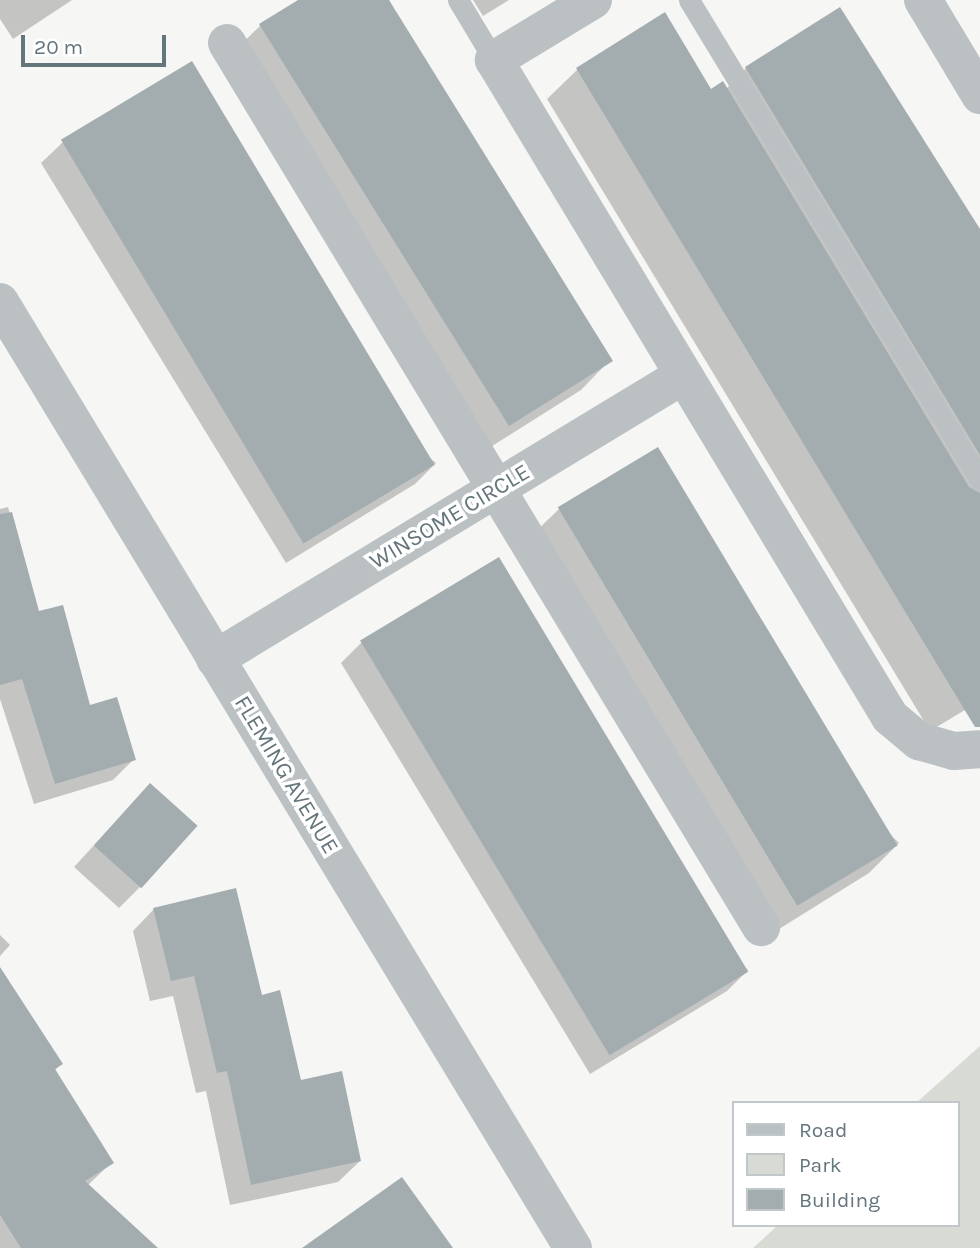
<!DOCTYPE html>
<html>
<head>
<meta charset="utf-8">
<style>
	body { margin:0 }
	#map { position:relative; width:980px; height:1248px; overflow:hidden; background:#f6f6f4; font-family:Karla,sans-serif }
	div>[style] { position:absolute }
	.green>* { inset:0; background:#d7dbd3 }
	.shadow>* { inset:0; background:#0003 }
	.building>* { inset:0; background:#a3adb0; transform-origin:0 0 }
	.service>* { height:21px; margin:-10.5px; padding:0 10.5px; transform-origin:10.5px; border-radius:10.5px; background:#bbc1c3 }
	.minor>* { height:38px; margin:-19px; padding:0 19px; transform-origin:19px; border-radius:19px; background:#bbc1c3 }
	span { translate:-50% -50%; white-space:nowrap; text-align:center; line-height:1.15; -webkit-text-stroke:7px #fff; paint-order:stroke }
	.street-label { font-size:23px; color:#64757c }
	.legend { position:absolute; left:732px; top:1101px; width:228px; height:126px; box-sizing:border-box; background:#fff; border:2px solid #c1c8cb; margin:0; padding:9px 12px; list-style:none; font-size:21px; color:#64757c }
	.legend li { display:flex; align-items:center; gap:14px; height:35px }
	.legend b { width:35px; border:2px solid #c1c8cb }
	.scale { position:absolute; left:21px; top:35px; width:145px; height:32px; box-sizing:border-box; border:4px solid #64757c; border-top:0; padding-left:9px; font-size:21px; line-height:24px; white-space:nowrap; color:#64757c; -webkit-text-stroke:5px #fff; paint-order:stroke }
</style>
</head>
<body>
<div id="map">
	<div class="green">
		<i style="clip-path:polygon(980px 1046px,980px 1248px,753px 1248px,778px 1225px,957px 1225px,957px 1103px,916px 1103px)"></i>
	</div>
	<div class="shadow">
		<i style="clip-path:polygon(0 0,72px 0,13px 39px,0 19px)"></i>
		<i style="clip-path:polygon(302px 0,387px 0,610px 360px,581px 390px,478px 455px,230px 55px,260px 26px)"></i>
		<i style="clip-path:polygon(473px 0,509px 0,483px 16px)"></i>
		<i style="clip-path:polygon(664px 15px,710px 91px,726px 89px,746px 68px,980px 235px,980px 701px,930px 731px,547px 99px,577px 70px)"></i>
		<i style="clip-path:polygon(63px 142px,436px 463px,415px 484px,286px 563px,41px 163px)"></i>
		<i style="clip-path:polygon(8px 507px,38px 613px,88px 708px,134px 759px,113px 780px,34px 804px,0 699px,0 509px)"></i>
		<i style="clip-path:polygon(559px 509px,899px 843px,869px 873px,771px 934px,529px 538px)"></i>
		<i style="clip-path:polygon(362px 642px,748px 970px,727px 991px,590px 1074px,341px 663px)"></i>
		<i style="clip-path:polygon(129px 807px,140px 887px,119px 908px,74px 867px)"></i>
		<i style="clip-path:polygon(154px 909px,261px 997px,300px 1082px,360px 1161px,338px 1182px,230px 1205px,206px 1091px,196px 1093px,173px 996px,150px 1001px,133px 931px)"></i>
		<i style="clip-path:polygon(0 935px,10px 945px,0 956px)"></i>
		<i style="clip-path:polygon(0 970px,61px 1064px,54px 1071px,111px 1163px,87px 1186px,149px 1248px,0 1248px)"></i>
	</div>
	<div class="building">
		<i style="clip-path:polygon(298px 0,389px 0,613px 361px,509px 426px,259px 24px)"></i>
		<i style="clip-path:polygon(840px 7px,980px 229px,980px 455px,745px 67px)"></i>
		<i style="clip-path:polygon(665px 12px,711px 89px,723px 81px,969px 487px,980px 493px,980px 727px,975px 727px,576px 68px)"></i>
		<i style="left:192px;top:61px;width:471px;height:153px;rotate:59deg"></i>
		<i style="left:658px;top:447px;width:465px;height:117px;rotate:59deg"></i>
		<i style="clip-path:polygon(12px 512px,39px 611px,63px 605px,90px 705px,117px 697px,136px 760px,55px 784px,22px 679px,0 685px,0 514px)"></i>
		<i style="left:499px;top:557px;width:484px;height:162px;rotate:59deg"></i>
		<i style="left:150px;top:783px;width:64px;height:84px;rotate:42deg"></i>
		<i style="clip-path:polygon(236px 888px,262px 995px,280px 990px,301px 1080px,342px 1071px,361px 1161px,251px 1185px,227px 1071px,217px 1073px,194px 976px,171px 981px,153px 908px)"></i>
		<i style="clip-path:polygon(0 967px,63px 1064px,55px 1069px,114px 1163px,85px 1181px,158px 1248px,21px 1248px,0 1215px)"></i>
		<i style="clip-path:polygon(402px 1177px,453px 1248px,302px 1248px)"></i>
	</div>
	<div class="service">
		<i style="left:458px;top:0;width:70px;rotate:59deg"></i>
		<i style="left:689px;top:0;width:561px;rotate:58.77deg"></i>
	</div>
	<div class="minor">
		<i style="left:593px;top:0;width:116px;rotate:148.8deg"></i>
		<i style="left:494px;top:60px;width:767px;rotate:58.92deg"></i>
		<i style="left:890px;top:717px;width:38px;rotate:40deg"></i>
		<i style="left:919px;top:741px;width:36px;rotate:16deg"></i>
		<i style="left:954px;top:751px;width:26px;rotate:-4deg"></i>
		<i style="left:923px;top:0;width:111px;rotate:59deg"></i>
		<i style="left:227px;top:43px;width:1033px;rotate:58.86deg"></i>
		<i style="left:0;top:302px;width:1106px;rotate:58.8deg"></i>
		<i style="left:215px;top:659px;width:548px;rotate:-31.2deg"></i>
	</div>
	<div class="street-label">
		<span style="left:450px;top:517px;rotate:-31deg">WINSOME CIRCLE</span>
		<span style="left:286px;top:775px;rotate:59deg">FLEMING AVENUE</span>
	</div>
	<ul class="legend">
	<li><b style="height:9px;background:#bbc1c3"></b>Road</li>
	<li><b style="height:19px;background:#d7dbd3"></b>Park</li>
	<li><b style="height:19px;background:#a3adb0"></b>Building</li>
	</ul>
	<div class="scale">20 m</div>
</div>
</body>
</html>
